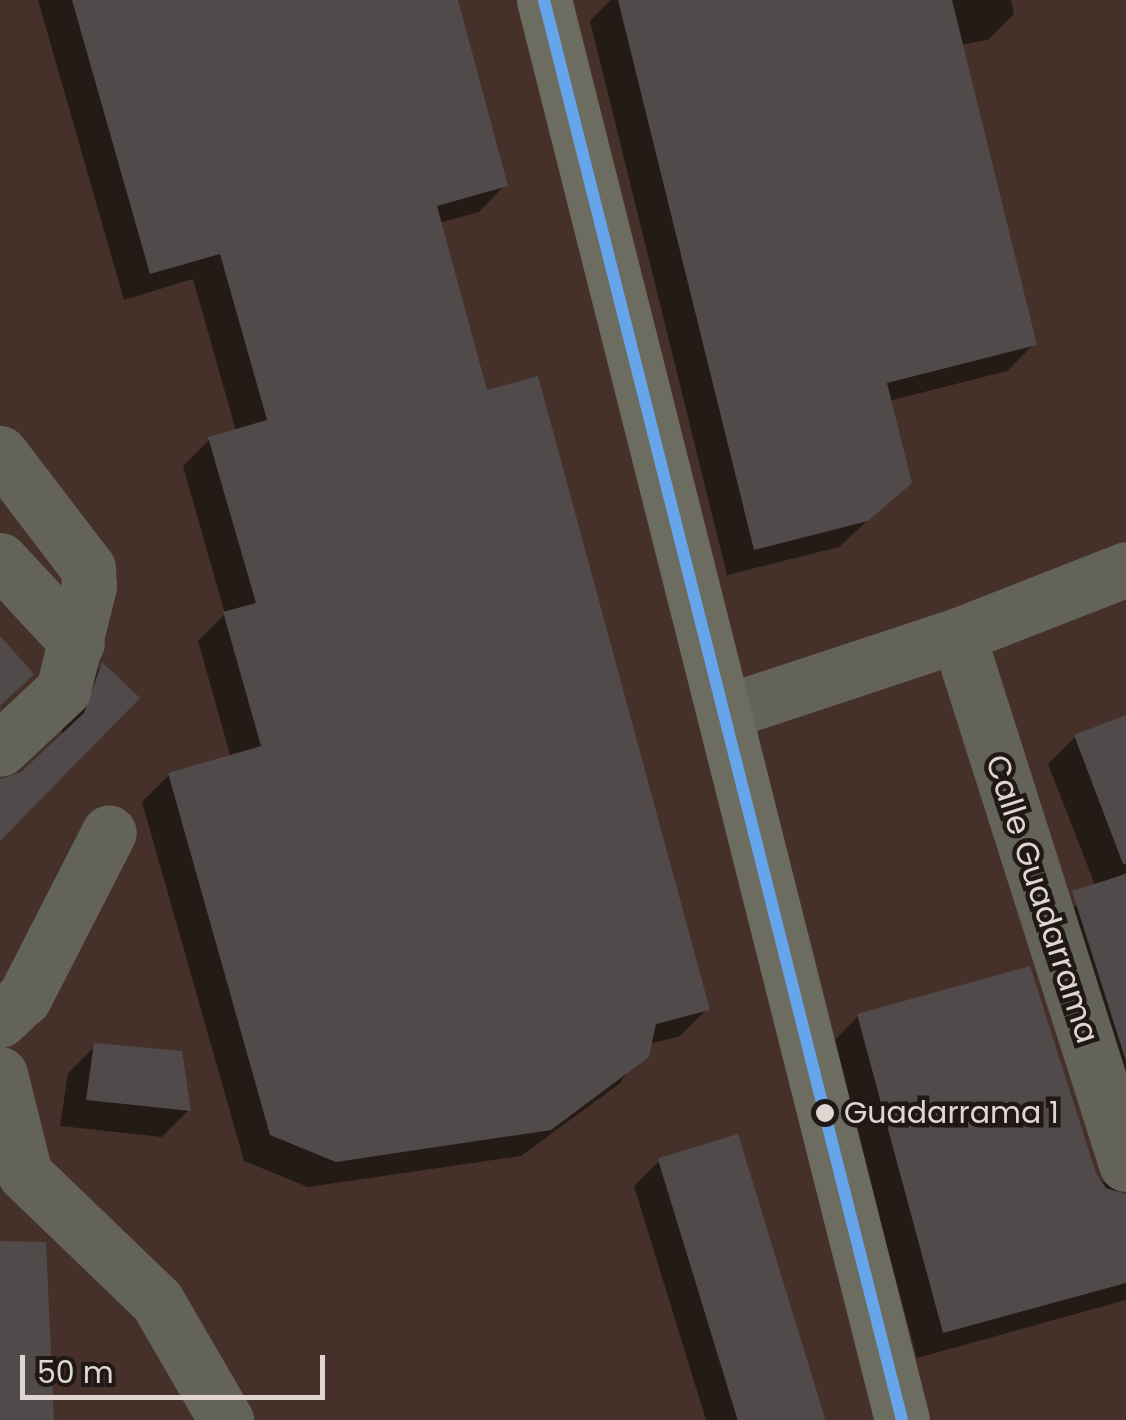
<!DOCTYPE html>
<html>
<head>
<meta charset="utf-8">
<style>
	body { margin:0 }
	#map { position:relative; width:1126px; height:1420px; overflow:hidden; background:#38302d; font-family:Poppins,sans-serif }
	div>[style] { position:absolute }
	.built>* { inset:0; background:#45312a; transform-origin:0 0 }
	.shadow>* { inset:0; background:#0007 }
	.building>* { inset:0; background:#514a4b; transform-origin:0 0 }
	.minor>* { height:55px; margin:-27.5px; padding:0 27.5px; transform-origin:27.5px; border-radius:27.5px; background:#636359 }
	.major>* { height:55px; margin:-27.5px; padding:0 27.5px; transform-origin:27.5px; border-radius:27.5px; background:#6c6d60 }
	.bus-1>* { height:12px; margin:-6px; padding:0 6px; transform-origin:6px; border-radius:6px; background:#67a5ea }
	.dots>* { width:28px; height:28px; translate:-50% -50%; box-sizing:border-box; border:5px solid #1f1815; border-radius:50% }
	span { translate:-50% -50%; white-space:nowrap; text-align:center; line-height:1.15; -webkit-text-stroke:9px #1f1815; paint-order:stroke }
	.bus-label { font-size:30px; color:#e0d5d1 }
	.left { translate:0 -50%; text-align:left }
	.street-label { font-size:32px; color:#e0d5d1 }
	.scale { position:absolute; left:20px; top:1355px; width:305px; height:45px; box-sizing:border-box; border:5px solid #e0d5d1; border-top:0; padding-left:12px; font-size:30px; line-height:35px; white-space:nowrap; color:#e0d5d1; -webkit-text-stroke:8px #1f1815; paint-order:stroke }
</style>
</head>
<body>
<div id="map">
	<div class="built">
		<i style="left:0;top:0;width:1126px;height:1420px"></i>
	</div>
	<div class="shadow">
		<i style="clip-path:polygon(38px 0,455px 0,505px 185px,479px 212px,439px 223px,485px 393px,707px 1009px,680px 1036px,649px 1044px,619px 1084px,521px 1156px,308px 1187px,244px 1161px,142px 802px,169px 775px,231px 758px,198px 641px,225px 614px,183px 466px,210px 439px,236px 431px,193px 279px,124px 300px)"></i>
		<i style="clip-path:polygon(611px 0,1011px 0,1014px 14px,988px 40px,960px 45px,1034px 344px,1007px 371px,889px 401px,909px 482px,839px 547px,727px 575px,590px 21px)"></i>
		<i style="clip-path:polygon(102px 666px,137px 698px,0 837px,0 781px,22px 774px,59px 740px,76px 692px)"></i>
		<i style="clip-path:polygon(1126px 717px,1126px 873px,1095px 885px,1048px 764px,1075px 737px)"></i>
		<i style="clip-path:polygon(1126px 901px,1126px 1168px,1051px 931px,1077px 905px)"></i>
		<i style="clip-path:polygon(858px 1016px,1126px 1197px,1126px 1300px,917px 1358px,832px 1043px)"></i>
		<i style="clip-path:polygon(95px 1046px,189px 1110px,162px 1137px,60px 1126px,68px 1073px)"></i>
		<i style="clip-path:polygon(659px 1161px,823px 1420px,706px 1420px,634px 1186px)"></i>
	</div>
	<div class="building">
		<i style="clip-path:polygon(72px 0,458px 0,508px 186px,437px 206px,487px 390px,538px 376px,710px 1010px,656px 1024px,649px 1057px,551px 1130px,336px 1162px,270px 1135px,168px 773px,261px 746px,223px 612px,256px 603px,208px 437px,267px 420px,220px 254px,150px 274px)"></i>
		<i style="clip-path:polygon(618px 0,952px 0,1037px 345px,887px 383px,912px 483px,868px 521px,754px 550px)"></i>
		<i style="clip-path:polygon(0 636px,34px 674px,0 706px)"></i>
		<i style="clip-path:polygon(102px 662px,140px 698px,0 841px,0 779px,21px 772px,84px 713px)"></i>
		<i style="clip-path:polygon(1126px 715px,1126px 864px,1123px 864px,1074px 735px)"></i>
		<i style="clip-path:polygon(1126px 874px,1126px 1061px,1072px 891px)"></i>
		<i style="clip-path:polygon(1030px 966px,1096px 1173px,1106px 1188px,1126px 1194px,1126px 1283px,943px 1333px,857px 1014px)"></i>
		<i style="clip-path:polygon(94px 1043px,182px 1051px,191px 1111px,86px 1100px)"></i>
		<i style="left:738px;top:1134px;width:299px;height:84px;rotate:73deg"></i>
		<i style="clip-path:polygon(0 1241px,46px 1242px,54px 1420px,0 1420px)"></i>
	</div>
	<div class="minor">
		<i style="left:0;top:453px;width:145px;rotate:52.6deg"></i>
		<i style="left:88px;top:568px;width:18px;rotate:87deg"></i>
		<i style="left:89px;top:586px;width:107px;rotate:104deg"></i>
		<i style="left:63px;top:690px;width:86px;rotate:136.9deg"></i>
		<i style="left:0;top:560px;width:113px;rotate:47.1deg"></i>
		<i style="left:958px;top:635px;width:180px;rotate:-21.4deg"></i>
		<i style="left:728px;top:711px;width:242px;rotate:-18.3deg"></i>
		<i style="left:958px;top:635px;width:555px;rotate:72.38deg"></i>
		<i style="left:0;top:1020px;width:33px;rotate:-43deg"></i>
		<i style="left:24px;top:998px;width:186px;rotate:-62.9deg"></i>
		<i style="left:0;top:1074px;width:103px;rotate:76deg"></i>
		<i style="left:25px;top:1174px;width:183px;rotate:43.9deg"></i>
		<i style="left:157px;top:1301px;width:138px;rotate:59.9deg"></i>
	</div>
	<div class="major">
		<i style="left:544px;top:0;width:1464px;rotate:75.85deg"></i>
	</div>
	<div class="bus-1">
		<i style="left:544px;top:0;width:1464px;rotate:75.85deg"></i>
	</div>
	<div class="dots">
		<i style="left:825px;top:1113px;background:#e0d5d1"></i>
	</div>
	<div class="bus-label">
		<span class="left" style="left:844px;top:1113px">Guadarrama 1</span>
	</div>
	<div class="street-label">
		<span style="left:1042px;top:899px;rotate:72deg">Calle Guadarrama</span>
	</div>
	<div class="scale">50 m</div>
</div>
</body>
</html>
